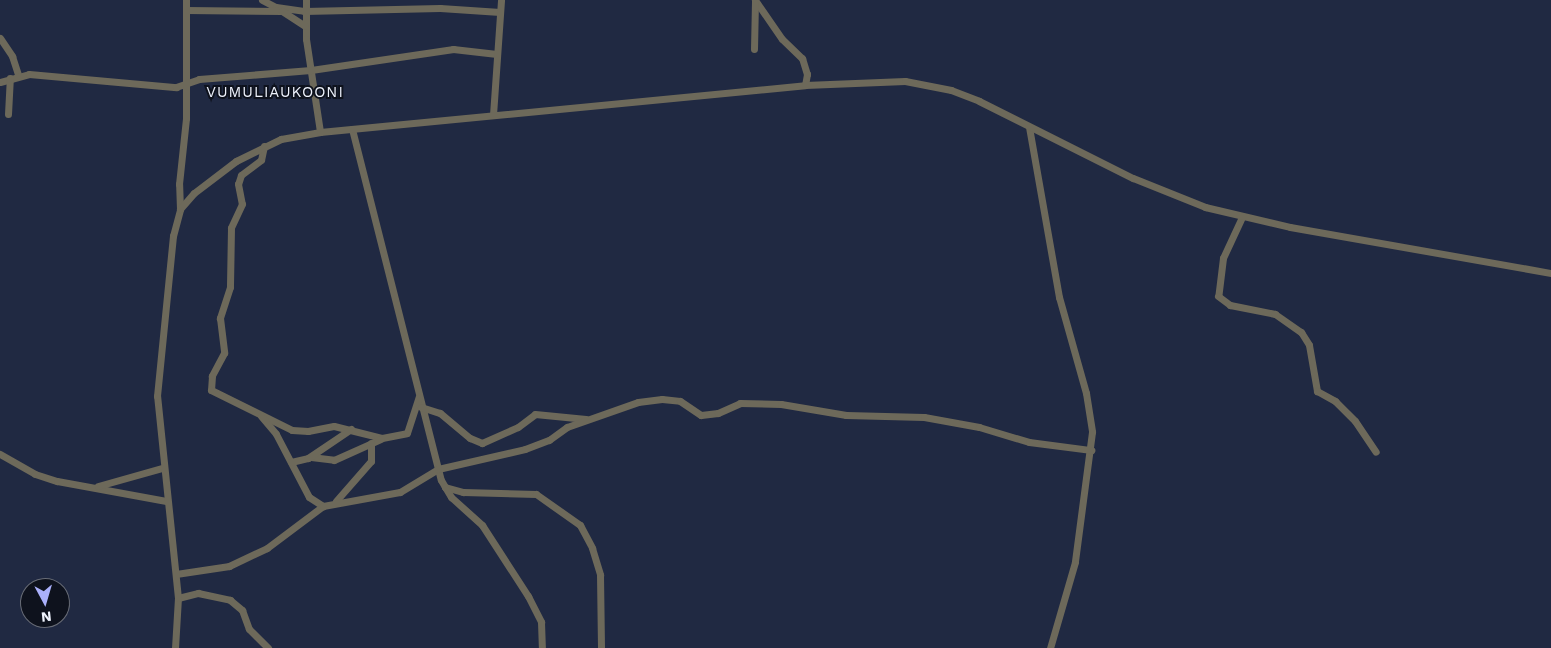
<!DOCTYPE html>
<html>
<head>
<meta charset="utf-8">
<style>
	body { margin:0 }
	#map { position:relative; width:1551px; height:648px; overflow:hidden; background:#202942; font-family:"Work Sans",sans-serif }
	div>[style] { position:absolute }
	.street>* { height:7px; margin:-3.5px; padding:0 3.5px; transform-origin:3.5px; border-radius:3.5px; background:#6d695a }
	span { translate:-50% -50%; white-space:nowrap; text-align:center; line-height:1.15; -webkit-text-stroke:4px #0e121d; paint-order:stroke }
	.quarter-label { font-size:15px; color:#eef2fc; letter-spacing:1px }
	.north { position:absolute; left:20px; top:578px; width:50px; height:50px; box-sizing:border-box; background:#0e121d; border:1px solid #686c76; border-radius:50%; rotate:174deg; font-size:14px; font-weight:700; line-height:20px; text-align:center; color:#eef2fc }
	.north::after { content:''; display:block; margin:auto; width:18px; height:22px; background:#aab0fb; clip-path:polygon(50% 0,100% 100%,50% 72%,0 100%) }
</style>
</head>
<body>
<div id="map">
	<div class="street">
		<i style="left:262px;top:0;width:16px;rotate:27deg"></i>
		<i style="left:276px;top:7px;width:28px;rotate:8deg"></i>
		<i style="left:304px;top:11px;width:136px;rotate:-1.3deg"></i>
		<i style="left:440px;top:8px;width:60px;rotate:3.8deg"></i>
		<i style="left:306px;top:0;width:39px;rotate:90deg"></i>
		<i style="left:306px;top:39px;width:94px;rotate:81.4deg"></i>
		<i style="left:755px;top:0;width:47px;rotate:55.3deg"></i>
		<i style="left:782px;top:39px;width:28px;rotate:44deg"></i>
		<i style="left:802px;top:58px;width:17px;rotate:73deg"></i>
		<i style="left:807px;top:74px;width:11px;rotate:100deg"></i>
		<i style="left:186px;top:10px;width:96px;rotate:0.6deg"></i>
		<i style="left:282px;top:11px;width:27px;rotate:33deg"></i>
		<i style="left:0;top:38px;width:22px;rotate:56deg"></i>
		<i style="left:12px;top:56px;width:20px;rotate:72deg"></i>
		<i style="left:754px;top:49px;width:49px;rotate:-88.8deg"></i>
		<i style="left:0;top:82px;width:30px;rotate:-15deg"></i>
		<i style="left:29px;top:74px;width:148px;rotate:5.1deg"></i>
		<i style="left:176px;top:87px;width:24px;rotate:-19deg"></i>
		<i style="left:199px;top:79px;width:112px;rotate:-4.6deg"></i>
		<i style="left:311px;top:70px;width:144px;rotate:-8.4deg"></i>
		<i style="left:453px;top:49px;width:44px;rotate:6.5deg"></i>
		<i style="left:8px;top:114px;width:36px;rotate:-87deg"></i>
		<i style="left:493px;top:115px;width:115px;rotate:-86deg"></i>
		<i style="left:1029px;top:127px;width:173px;rotate:80deg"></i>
		<i style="left:1059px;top:297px;width:100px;rotate:74.3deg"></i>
		<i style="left:1086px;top:393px;width:39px;rotate:81deg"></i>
		<i style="left:1092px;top:432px;width:131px;rotate:97.5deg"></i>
		<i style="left:1075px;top:562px;width:90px;rotate:106.2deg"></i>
		<i style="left:352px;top:129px;width:362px;rotate:75.8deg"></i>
		<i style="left:441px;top:480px;width:8px;rotate:60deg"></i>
		<i style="left:445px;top:487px;width:19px;rotate:16deg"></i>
		<i style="left:463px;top:492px;width:73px;rotate:1.6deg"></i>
		<i style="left:536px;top:494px;width:54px;rotate:35.2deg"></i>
		<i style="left:580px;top:525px;width:26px;rotate:62deg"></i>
		<i style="left:592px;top:548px;width:28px;rotate:73deg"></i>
		<i style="left:600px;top:575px;width:73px;rotate:89.2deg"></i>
		<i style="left:264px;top:146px;width:14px;rotate:102deg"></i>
		<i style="left:261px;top:160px;width:25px;rotate:143deg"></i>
		<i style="left:241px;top:175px;width:9px;rotate:108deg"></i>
		<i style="left:238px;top:184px;width:20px;rotate:79deg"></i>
		<i style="left:242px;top:204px;width:26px;rotate:115deg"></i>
		<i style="left:231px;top:228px;width:59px;rotate:91deg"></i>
		<i style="left:230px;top:287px;width:33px;rotate:108deg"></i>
		<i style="left:220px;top:318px;width:35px;rotate:83deg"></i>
		<i style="left:224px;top:353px;width:26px;rotate:118deg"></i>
		<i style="left:212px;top:376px;width:14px;rotate:94deg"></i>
		<i style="left:211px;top:390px;width:90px;rotate:26.3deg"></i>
		<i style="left:292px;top:430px;width:16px;rotate:4deg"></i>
		<i style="left:308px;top:431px;width:26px;rotate:-11deg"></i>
		<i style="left:334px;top:426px;width:49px;rotate:14deg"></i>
		<i style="left:382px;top:438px;width:25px;rotate:-11deg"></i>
		<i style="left:407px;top:433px;width:38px;rotate:-72deg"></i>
		<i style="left:180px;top:209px;width:25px;rotate:-92deg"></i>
		<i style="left:179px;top:184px;width:66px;rotate:-83.9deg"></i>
		<i style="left:186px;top:118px;width:118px;rotate:-90deg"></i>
		<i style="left:1242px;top:217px;width:45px;rotate:114.9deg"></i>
		<i style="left:1223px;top:258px;width:38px;rotate:97deg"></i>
		<i style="left:1218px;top:296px;width:15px;rotate:37deg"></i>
		<i style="left:1230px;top:305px;width:46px;rotate:11.3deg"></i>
		<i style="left:1275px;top:314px;width:32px;rotate:35deg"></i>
		<i style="left:1301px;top:332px;width:15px;rotate:58deg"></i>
		<i style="left:1309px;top:345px;width:47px;rotate:80.1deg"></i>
		<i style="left:1317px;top:391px;width:21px;rotate:29deg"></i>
		<i style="left:1335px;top:401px;width:28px;rotate:45deg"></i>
		<i style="left:1355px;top:421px;width:37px;rotate:56deg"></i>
		<i style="left:421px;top:407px;width:20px;rotate:18deg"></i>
		<i style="left:440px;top:413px;width:39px;rotate:40deg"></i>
		<i style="left:470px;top:438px;width:13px;rotate:23deg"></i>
		<i style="left:482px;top:443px;width:39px;rotate:-24deg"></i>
		<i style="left:518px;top:427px;width:21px;rotate:-37deg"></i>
		<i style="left:535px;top:414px;width:51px;rotate:5.6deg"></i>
		<i style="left:261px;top:416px;width:23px;rotate:50deg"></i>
		<i style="left:276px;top:434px;width:71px;rotate:62.4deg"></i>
		<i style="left:309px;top:497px;width:17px;rotate:33deg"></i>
		<i style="left:0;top:454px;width:40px;rotate:29.7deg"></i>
		<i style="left:35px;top:474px;width:23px;rotate:18deg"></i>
		<i style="left:57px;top:481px;width:111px;rotate:10.4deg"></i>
		<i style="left:311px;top:457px;width:23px;rotate:7deg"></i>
		<i style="left:334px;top:460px;width:51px;rotate:-24.1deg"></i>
		<i style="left:291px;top:462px;width:17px;rotate:-13deg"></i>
		<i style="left:308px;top:458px;width:52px;rotate:-34deg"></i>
		<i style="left:98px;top:486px;width:66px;rotate:-15.7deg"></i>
		<i style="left:445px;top:487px;width:12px;rotate:59deg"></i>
		<i style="left:451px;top:497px;width:42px;rotate:42.1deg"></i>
		<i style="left:482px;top:525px;width:85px;rotate:57.1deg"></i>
		<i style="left:528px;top:596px;width:29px;rotate:63deg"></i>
		<i style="left:541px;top:622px;width:26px;rotate:88deg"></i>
		<i style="left:336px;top:501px;width:53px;rotate:-48.8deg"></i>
		<i style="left:371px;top:461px;width:18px;rotate:-90deg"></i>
		<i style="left:176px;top:574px;width:54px;rotate:-8.6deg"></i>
		<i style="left:229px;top:566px;width:42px;rotate:-25.3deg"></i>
		<i style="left:267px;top:548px;width:70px;rotate:-36.9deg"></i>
		<i style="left:323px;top:506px;width:78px;rotate:-10.3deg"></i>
		<i style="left:400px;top:492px;width:44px;rotate:-31.2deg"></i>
		<i style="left:438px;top:469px;width:89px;rotate:-12.9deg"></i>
		<i style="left:525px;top:449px;width:26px;rotate:-21deg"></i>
		<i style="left:549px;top:440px;width:22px;rotate:-36deg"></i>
		<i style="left:567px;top:427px;width:75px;rotate:-19.4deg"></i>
		<i style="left:638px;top:402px;width:24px;rotate:-7deg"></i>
		<i style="left:662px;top:399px;width:18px;rotate:6deg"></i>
		<i style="left:680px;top:401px;width:25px;rotate:34deg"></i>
		<i style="left:701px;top:415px;width:17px;rotate:-7deg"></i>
		<i style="left:718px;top:413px;width:24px;rotate:-24deg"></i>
		<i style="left:740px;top:403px;width:41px;rotate:1.4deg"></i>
		<i style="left:781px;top:404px;width:66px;rotate:9.6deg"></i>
		<i style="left:846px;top:415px;width:78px;rotate:1.5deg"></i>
		<i style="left:924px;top:417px;width:56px;rotate:10.3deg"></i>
		<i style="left:979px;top:427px;width:52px;rotate:16.7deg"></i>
		<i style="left:1029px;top:442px;width:63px;rotate:7.4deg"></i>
		<i style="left:178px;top:598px;width:21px;rotate:-14deg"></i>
		<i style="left:198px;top:593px;width:33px;rotate:12deg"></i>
		<i style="left:230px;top:600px;width:16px;rotate:40deg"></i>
		<i style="left:242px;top:610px;width:20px;rotate:70deg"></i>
		<i style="left:249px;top:629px;width:27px;rotate:45deg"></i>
		<i style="left:175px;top:648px;width:50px;rotate:-86.6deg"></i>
		<i style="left:178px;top:598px;width:203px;rotate:-95.9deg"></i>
		<i style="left:157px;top:396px;width:161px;rotate:-84.3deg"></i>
		<i style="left:173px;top:236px;width:28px;rotate:-75deg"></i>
		<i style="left:180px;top:209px;width:21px;rotate:-49deg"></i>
		<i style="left:194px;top:193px;width:53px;rotate:-37.3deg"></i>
		<i style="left:236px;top:161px;width:50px;rotate:-26.1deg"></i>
		<i style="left:281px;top:139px;width:40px;rotate:-10deg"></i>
		<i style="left:320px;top:132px;width:487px;rotate:-5.5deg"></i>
		<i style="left:805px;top:85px;width:100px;rotate:-2.3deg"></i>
		<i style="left:905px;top:81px;width:47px;rotate:11.1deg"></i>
		<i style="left:951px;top:90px;width:30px;rotate:21deg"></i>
		<i style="left:979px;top:101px;width:172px;rotate:26.6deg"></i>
		<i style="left:1133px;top:178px;width:78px;rotate:21.9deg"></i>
		<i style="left:1205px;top:207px;width:87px;rotate:13.2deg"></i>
		<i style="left:1290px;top:227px;width:265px;rotate:10deg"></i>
	</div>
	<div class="quarter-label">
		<span style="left:275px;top:93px">VUMULIAUKOONI</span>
	</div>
	<div class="north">N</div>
</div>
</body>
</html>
